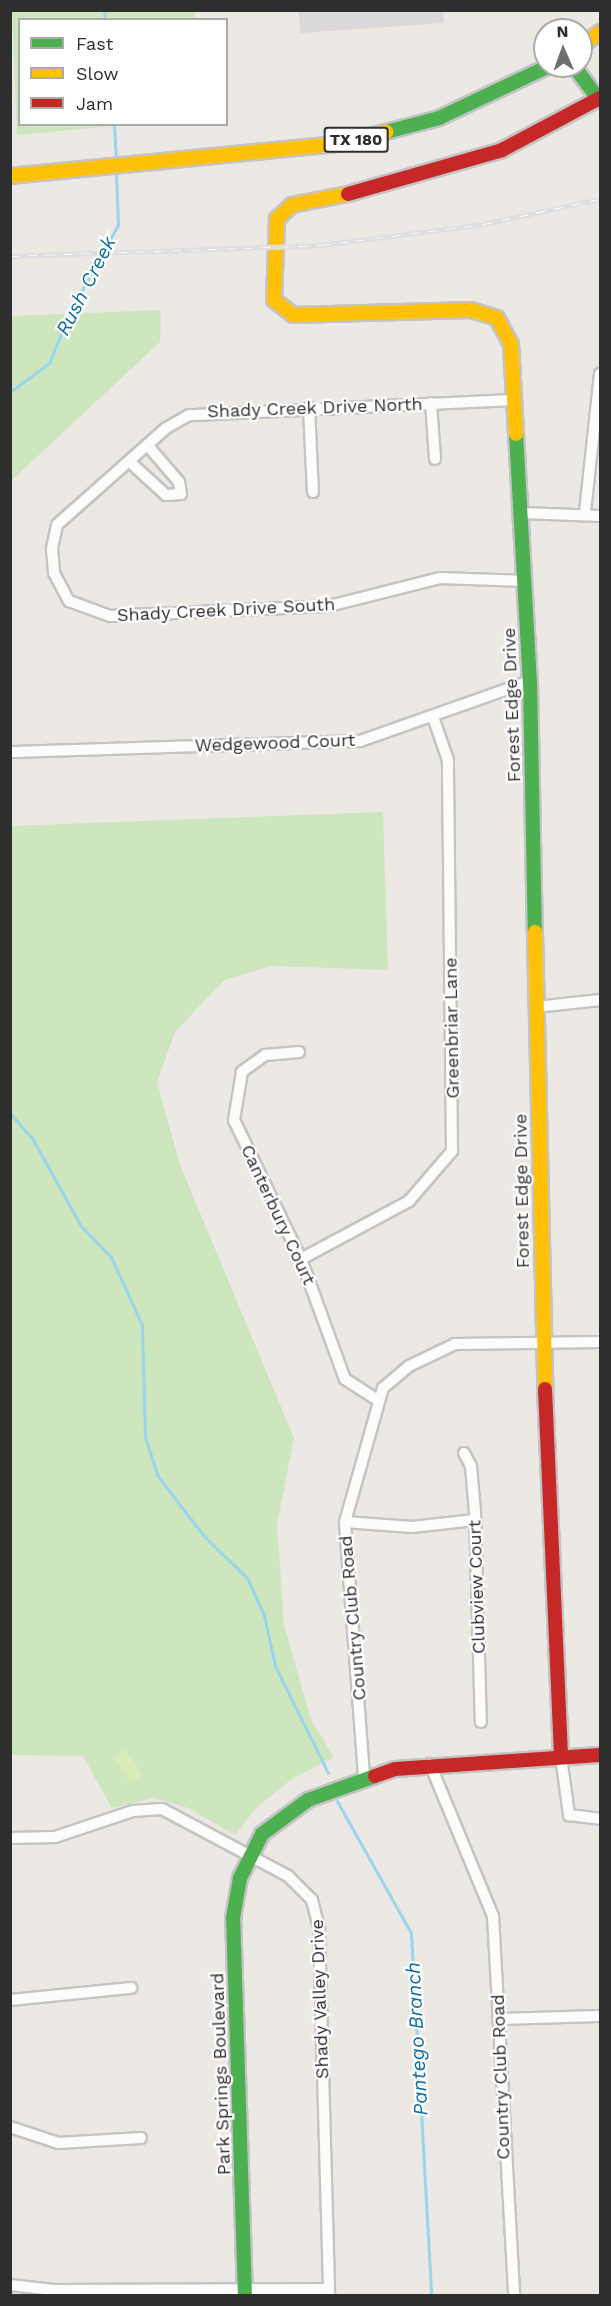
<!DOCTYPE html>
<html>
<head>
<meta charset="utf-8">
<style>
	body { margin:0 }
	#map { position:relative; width:611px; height:2306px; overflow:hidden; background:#ece8e4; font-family:"Work Sans",sans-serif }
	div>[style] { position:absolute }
	.industrial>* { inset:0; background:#dcd9db }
	.green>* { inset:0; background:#cee6be }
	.pitch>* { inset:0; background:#d9eabb; transform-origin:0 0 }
	.stream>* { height:3px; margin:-1.5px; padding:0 1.5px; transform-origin:1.5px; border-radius:1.5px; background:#99d6ec }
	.roads { filter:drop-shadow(2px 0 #c5c4c5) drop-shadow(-2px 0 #c5c4c5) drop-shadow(0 2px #c5c4c5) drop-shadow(0 -2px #c5c4c5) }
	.street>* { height:10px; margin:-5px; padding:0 5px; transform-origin:5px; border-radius:5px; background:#fcfcfb }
	.fast>* { height:14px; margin:-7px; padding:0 7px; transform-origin:7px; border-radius:7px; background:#4caf50 }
	.slow>* { height:14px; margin:-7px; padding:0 7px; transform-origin:7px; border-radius:7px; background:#ffc107 }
	.jam>* { height:14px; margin:-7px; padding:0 7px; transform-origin:7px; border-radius:7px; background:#c62828 }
	.rail>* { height:5px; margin-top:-2.5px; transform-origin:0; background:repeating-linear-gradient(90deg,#fff 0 9px,#dfdfe1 0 18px); box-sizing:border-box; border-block:2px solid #dfdfe1 }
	span { translate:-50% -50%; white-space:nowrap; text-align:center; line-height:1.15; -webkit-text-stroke:4.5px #fff; paint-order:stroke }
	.shield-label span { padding:2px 4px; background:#fff; border:2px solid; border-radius:4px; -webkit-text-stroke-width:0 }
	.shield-label { font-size:16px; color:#2e2e2e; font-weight:700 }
	.street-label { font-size:18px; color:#2e2e2e }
	.water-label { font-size:20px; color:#0d6fa3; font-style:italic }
	.frame { position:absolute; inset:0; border:12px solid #2e2e2e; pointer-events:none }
	.legend { position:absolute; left:18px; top:18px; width:210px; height:108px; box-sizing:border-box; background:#fff; border:2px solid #ababab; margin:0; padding:8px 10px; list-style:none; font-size:18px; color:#2e2e2e }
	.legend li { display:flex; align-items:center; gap:12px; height:30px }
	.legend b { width:30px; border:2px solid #ababab }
	.north { position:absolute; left:533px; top:18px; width:60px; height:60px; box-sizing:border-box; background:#fff; border:2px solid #ababab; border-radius:50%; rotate:358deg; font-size:16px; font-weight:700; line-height:24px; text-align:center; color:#2e2e2e }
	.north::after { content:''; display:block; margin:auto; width:21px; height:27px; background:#706f6e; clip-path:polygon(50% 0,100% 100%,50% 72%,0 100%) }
</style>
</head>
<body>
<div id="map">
	<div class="industrial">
		<i style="clip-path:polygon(299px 11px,443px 11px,444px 23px,300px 33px)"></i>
	</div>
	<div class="green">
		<i style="clip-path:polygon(12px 11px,195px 11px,195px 19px,20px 20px,20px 124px,124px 125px,17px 135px)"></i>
		<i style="clip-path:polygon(161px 310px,160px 342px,11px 481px,11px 316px)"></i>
		<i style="clip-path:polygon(383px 812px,388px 970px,271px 966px,224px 980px,175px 1032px,157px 1082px,180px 1165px,294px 1438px,277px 1524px,284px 1625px,311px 1720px,334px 1757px,292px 1779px,257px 1807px,235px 1835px,188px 1808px,154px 1798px,112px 1808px,83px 1756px,11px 1755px,10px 826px)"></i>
	</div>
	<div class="pitch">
		<i style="left:126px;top:1749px;width:31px;height:15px;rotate:57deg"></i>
	</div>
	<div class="stream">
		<i style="left:104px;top:10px;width:10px;rotate:84deg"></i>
		<i style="left:114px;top:124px;width:35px;rotate:87deg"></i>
		<i style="left:10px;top:392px;width:49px;rotate:-36.6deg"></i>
		<i style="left:49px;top:363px;width:57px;rotate:-67.5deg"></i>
		<i style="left:71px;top:310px;width:97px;rotate:-61.1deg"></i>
		<i style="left:118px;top:225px;width:53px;rotate:-92.2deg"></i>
		<i style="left:10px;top:1113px;width:33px;rotate:49deg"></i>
		<i style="left:32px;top:1138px;width:101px;rotate:60.9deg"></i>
		<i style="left:81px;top:1226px;width:43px;rotate:45.9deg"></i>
		<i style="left:111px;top:1257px;width:75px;rotate:65.5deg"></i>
		<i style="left:142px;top:1325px;width:112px;rotate:88.5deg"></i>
		<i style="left:145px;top:1437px;width:40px;rotate:72deg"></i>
		<i style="left:157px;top:1475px;width:77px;rotate:52.4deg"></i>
		<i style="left:204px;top:1536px;width:60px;rotate:44.3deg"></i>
		<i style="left:247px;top:1578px;width:41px;rotate:65.3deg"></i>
		<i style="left:264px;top:1615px;width:52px;rotate:77.8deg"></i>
		<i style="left:275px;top:1666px;width:119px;rotate:63.6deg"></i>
		<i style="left:337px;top:1801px;width:151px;rotate:60.7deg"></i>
		<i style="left:411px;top:1933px;width:364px;rotate:86.8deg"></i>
	</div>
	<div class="roads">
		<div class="street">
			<i style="left:513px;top:400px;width:324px;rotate:177.3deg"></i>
			<i style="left:189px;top:415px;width:28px;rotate:150deg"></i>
			<i style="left:165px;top:429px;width:144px;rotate:138.4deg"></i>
			<i style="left:57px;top:525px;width:25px;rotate:102deg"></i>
			<i style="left:52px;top:549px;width:24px;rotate:85deg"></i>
			<i style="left:54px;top:573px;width:32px;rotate:62deg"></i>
			<i style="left:69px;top:601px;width:44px;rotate:20.1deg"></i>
			<i style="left:110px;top:616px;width:219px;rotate:-2.6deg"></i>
			<i style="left:329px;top:606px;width:114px;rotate:-14.2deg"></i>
			<i style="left:440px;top:578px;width:86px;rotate:2deg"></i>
			<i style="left:431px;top:403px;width:56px;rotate:85.9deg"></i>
			<i style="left:309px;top:408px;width:84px;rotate:87.3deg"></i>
			<i style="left:132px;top:464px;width:46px;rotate:42.4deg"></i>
			<i style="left:166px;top:495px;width:15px;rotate:-4deg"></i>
			<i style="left:181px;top:494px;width:12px;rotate:-99deg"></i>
			<i style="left:179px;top:482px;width:48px;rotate:-130.7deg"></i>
			<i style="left:585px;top:512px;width:139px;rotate:-83.8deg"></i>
			<i style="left:522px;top:513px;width:78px;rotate:2.2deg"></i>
			<i style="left:10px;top:752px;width:350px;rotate:-1.8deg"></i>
			<i style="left:360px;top:741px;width:180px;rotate:-19.4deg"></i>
			<i style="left:536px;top:1007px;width:64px;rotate:-6.2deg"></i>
			<i style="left:299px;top:1052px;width:34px;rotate:175deg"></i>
			<i style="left:265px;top:1055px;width:29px;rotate:144deg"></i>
			<i style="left:242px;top:1072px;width:49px;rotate:99.5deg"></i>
			<i style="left:234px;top:1120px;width:154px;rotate:64.3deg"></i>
			<i style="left:301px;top:1259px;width:128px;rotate:69.9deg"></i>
			<i style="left:345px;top:1379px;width:40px;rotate:32.9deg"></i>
			<i style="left:301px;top:1259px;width:123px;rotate:-28.2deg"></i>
			<i style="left:409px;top:1201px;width:66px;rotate:-49.3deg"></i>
			<i style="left:452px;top:1151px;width:391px;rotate:-90.6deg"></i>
			<i style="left:448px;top:760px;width:46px;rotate:-109.2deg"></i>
			<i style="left:464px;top:1453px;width:15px;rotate:62deg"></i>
			<i style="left:471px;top:1466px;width:47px;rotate:85.1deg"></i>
			<i style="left:475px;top:1513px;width:209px;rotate:88.4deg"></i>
			<i style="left:345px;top:1522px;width:67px;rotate:4.3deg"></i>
			<i style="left:412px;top:1527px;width:63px;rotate:-6.3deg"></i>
			<i style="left:561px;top:1757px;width:59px;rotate:82.1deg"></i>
			<i style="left:569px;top:1815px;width:31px;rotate:7deg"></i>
			<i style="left:430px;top:1764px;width:165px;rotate:67.5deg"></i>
			<i style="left:493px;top:1916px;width:381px;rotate:86.8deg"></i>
			<i style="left:364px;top:1776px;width:255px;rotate:-94.3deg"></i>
			<i style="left:345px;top:1522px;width:139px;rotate:-74.2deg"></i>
			<i style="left:383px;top:1388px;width:34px;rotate:-40deg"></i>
			<i style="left:409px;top:1366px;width:51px;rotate:-25.6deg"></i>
			<i style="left:455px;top:1344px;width:145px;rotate:-0.8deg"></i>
			<i style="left:10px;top:1838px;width:45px;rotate:-1.3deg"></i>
			<i style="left:55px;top:1837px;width:82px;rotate:-18.4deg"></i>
			<i style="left:133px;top:1811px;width:29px;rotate:-4deg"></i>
			<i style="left:162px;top:1809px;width:143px;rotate:28deg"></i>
			<i style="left:288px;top:1876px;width:34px;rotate:45deg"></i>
			<i style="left:312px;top:1900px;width:30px;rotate:76deg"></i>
			<i style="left:319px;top:1929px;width:367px;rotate:88.4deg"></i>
			<i style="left:10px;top:2000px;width:122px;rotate:-5.7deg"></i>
			<i style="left:498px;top:2019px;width:102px;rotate:-1.7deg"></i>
			<i style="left:10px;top:2127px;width:51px;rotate:18.4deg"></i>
			<i style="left:58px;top:2143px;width:83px;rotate:-3.4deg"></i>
			<i style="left:10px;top:2285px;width:44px;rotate:6.5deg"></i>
			<i style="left:54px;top:2290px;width:275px;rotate:-0.2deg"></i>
		</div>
		<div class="fast">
			<i style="left:574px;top:66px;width:42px;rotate:53.7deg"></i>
			<i style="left:386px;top:132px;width:55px;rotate:-14.8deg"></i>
			<i style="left:439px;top:118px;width:122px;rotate:-25.3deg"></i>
			<i style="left:516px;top:434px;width:247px;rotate:86.8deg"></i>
			<i style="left:530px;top:681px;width:251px;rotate:88.9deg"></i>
			<i style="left:245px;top:2296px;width:378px;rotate:-91.8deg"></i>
			<i style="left:233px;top:1918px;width:41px;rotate:-80.1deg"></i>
			<i style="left:240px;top:1878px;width:49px;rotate:-63.4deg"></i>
			<i style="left:262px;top:1834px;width:57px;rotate:-36.5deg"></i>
			<i style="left:308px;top:1800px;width:71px;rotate:-19.7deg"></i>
		</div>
		<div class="slow">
			<i style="left:581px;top:46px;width:24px;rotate:-36deg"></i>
			<i style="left:10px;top:176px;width:331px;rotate:-5.6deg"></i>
			<i style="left:339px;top:144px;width:49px;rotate:-14.3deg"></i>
			<i style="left:348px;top:194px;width:57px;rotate:168.9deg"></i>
			<i style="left:292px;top:205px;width:21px;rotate:137deg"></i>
			<i style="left:277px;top:219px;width:81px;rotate:92.1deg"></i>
			<i style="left:274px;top:300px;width:24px;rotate:38deg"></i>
			<i style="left:293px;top:315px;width:178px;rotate:-1.6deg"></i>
			<i style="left:471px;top:310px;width:27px;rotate:17deg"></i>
			<i style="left:497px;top:318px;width:30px;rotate:62deg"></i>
			<i style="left:511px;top:344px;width:90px;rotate:86.8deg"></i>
			<i style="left:535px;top:932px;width:457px;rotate:88.7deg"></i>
		</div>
		<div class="jam">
			<i style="left:348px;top:194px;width:160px;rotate:-15.9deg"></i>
			<i style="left:502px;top:150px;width:111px;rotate:-28deg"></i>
			<i style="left:545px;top:1389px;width:368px;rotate:87.5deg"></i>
			<i style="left:375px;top:1776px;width:21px;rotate:-19deg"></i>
			<i style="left:395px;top:1769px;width:205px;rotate:-3.9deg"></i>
		</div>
	</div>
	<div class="rail">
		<i style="left:10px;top:256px;width:311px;rotate:-2deg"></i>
		<i style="left:321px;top:245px;width:164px;rotate:-7.3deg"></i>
		<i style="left:484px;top:224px;width:119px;rotate:-12.2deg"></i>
	</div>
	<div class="shield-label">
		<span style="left:356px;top:140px">TX 180</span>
	</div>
	<div class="street-label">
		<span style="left:315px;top:408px;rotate:-2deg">Shady Creek Drive North</span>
		<span style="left:226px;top:610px;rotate:-3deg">Shady Creek Drive South</span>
		<span style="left:512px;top:705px;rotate:-92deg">Forest Edge Drive</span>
		<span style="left:275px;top:743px;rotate:-2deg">Wedgewood Court</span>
		<span style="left:452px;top:1028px;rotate:-91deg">Greenbriar Lane</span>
		<span style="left:522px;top:1191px;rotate:-91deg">Forest Edge Drive</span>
		<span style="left:278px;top:1215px;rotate:65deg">Canterbury Court</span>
		<span style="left:477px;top:1587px;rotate:-92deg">Clubview Court</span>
		<span style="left:353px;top:1618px;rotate:-95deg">Country Club Road</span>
		<span style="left:320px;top:1999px;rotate:-92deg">Shady Valley Drive</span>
		<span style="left:221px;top:2074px;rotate:-92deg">Park Springs Boulevard</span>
		<span style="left:501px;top:2077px;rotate:-92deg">Country Club Road</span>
	</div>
	<div class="water-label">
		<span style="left:86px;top:286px;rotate:-63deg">Rush Creek</span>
		<span style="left:417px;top:2039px;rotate:-93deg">Pantego Branch</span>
	</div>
	<div class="frame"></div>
	<ul class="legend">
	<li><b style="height:8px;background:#4caf50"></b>Fast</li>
	<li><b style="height:8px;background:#ffc107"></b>Slow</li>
	<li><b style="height:8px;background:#c62828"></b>Jam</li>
	</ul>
	<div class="north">N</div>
</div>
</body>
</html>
